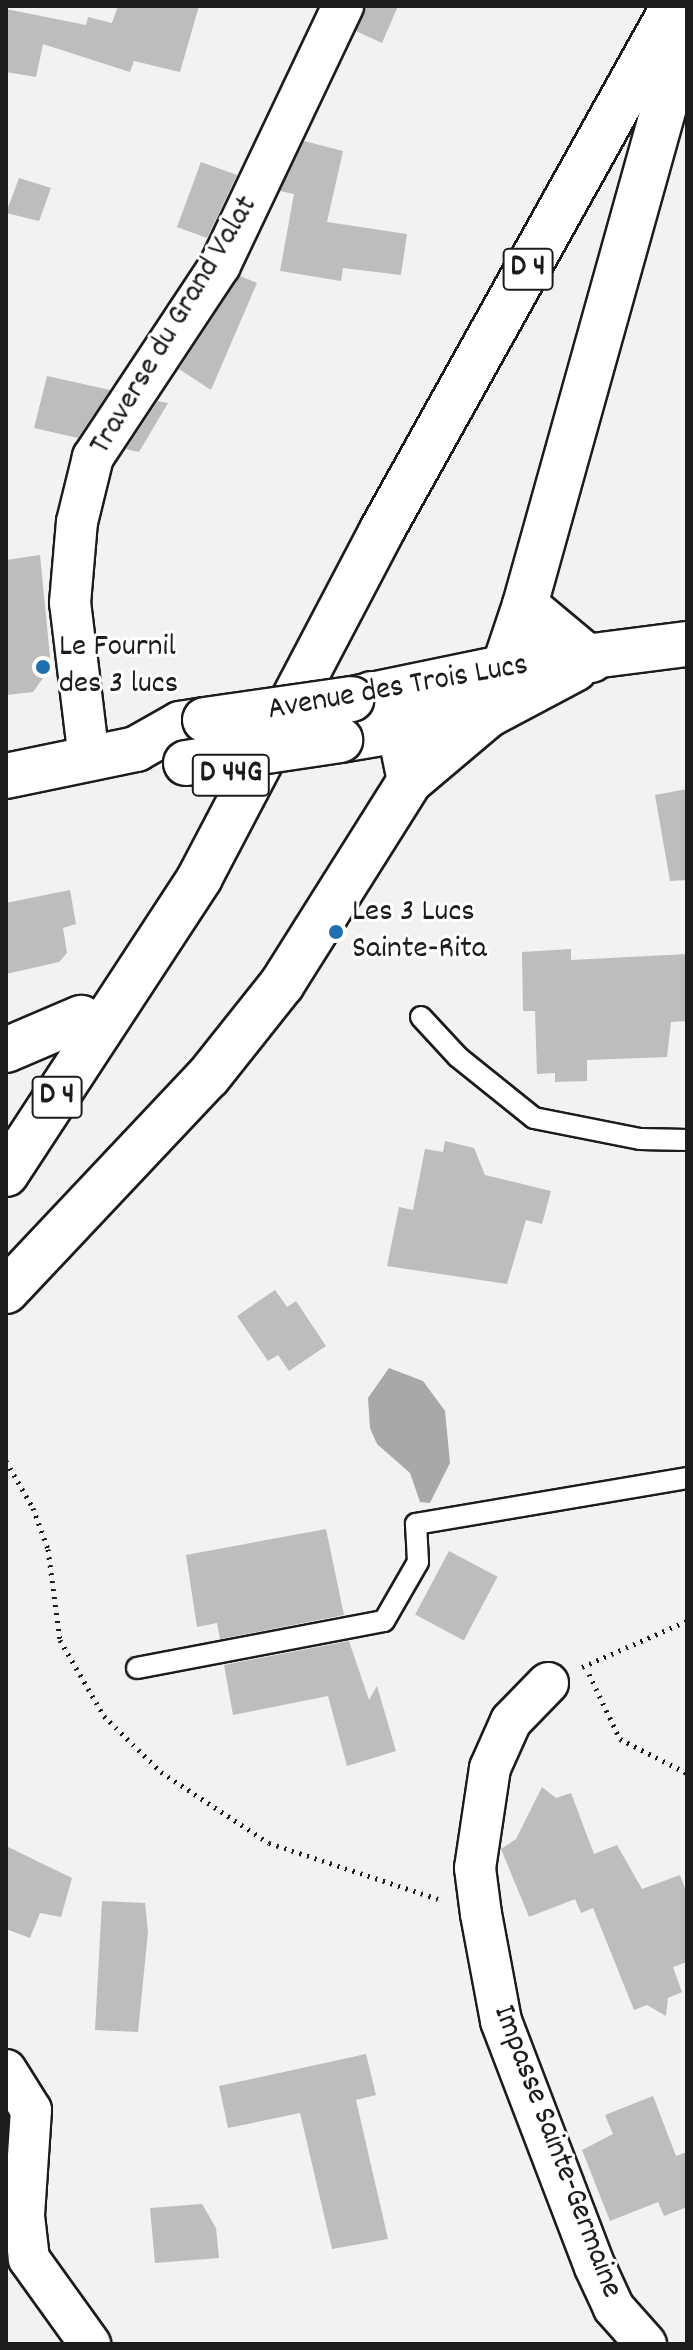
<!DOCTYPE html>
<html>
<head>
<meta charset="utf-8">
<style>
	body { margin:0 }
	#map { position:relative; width:693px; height:2350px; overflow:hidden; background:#f2f2f2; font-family:Dekko,sans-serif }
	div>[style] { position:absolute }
	.water>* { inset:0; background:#a8a8a8 }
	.building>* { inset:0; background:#bdbdbd; transform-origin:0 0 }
	.path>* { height:5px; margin-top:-2.5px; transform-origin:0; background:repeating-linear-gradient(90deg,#1c1c1c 0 2px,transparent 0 8px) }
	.roads { filter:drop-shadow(2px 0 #1c1c1c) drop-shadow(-2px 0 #1c1c1c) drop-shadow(0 2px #1c1c1c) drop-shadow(0 -2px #1c1c1c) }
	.lane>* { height:20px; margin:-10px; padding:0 10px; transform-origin:10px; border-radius:10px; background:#fff }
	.street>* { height:40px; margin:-20px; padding:0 20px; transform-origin:20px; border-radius:20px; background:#fff }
	.secondary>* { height:44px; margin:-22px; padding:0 22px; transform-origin:22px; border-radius:22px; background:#fff }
	.primary>* { height:44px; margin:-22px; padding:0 22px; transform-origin:22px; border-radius:22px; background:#fff }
	.bridges { filter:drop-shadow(2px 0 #1c1c1c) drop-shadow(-2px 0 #1c1c1c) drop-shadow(0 2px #1c1c1c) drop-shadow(0 -2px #1c1c1c) }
	.secondary-bridge>* { height:44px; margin:-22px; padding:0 22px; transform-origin:22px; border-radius:22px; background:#fff }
	.dots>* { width:22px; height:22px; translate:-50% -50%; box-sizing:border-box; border:4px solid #fff; border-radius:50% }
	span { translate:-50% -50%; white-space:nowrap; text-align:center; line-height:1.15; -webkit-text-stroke:6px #fff; paint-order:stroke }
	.shield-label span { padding:2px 6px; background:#fff; border:2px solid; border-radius:6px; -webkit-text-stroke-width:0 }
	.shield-label { font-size:30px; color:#1c1c1c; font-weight:700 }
	.street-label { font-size:32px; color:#1c1c1c }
	.poi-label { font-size:32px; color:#1c1c1c }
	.left { translate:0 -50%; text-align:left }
	.frame { position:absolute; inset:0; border:8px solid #1c1c1c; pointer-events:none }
</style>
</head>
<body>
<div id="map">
	<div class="water">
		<i style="clip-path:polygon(389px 1368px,423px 1381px,445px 1411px,450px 1463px,430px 1503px,420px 1502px,410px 1473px,377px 1444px,370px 1428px,368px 1398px)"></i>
	</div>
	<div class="building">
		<i style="clip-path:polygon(118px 6px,199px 6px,180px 72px,134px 61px,130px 72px,43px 44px,36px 77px,6px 72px,6px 9px,86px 25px,88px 17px,112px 23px)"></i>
		<i style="clip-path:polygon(366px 6px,398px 6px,382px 43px,356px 31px)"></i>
		<i style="clip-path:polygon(304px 141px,343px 151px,327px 222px,407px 234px,401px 275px,343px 268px,341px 281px,280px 271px,294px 194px,280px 191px)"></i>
		<i style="clip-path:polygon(201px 162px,237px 175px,207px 238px,177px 227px)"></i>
		<i style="clip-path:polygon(19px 178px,51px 188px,39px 221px,6px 213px)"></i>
		<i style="clip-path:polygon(240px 276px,257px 283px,211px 390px,179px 369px)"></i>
		<i style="clip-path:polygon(47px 376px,110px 390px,78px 438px,34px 428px)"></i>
		<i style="clip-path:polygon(158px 401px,168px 403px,139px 452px,126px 449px)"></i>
		<i style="clip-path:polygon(40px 555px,51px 667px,33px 692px,6px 695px,6px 560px)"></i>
		<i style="clip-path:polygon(687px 789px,687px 880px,670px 881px,655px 795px)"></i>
		<i style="clip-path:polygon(70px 890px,76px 924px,63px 928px,67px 953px,59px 962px,6px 974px,6px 903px)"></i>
		<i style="clip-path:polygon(571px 949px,571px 960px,687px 954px,687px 1021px,671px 1022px,667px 1057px,587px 1060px,587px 1081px,555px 1082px,555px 1073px,537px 1074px,535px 1011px,523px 1011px,522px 952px)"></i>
		<i style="clip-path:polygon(445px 1141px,474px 1148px,485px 1175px,551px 1191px,542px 1224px,526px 1220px,507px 1284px,387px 1266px,399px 1207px,413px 1210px,425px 1149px,443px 1152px)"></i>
		<i style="clip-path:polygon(275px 1290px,287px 1307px,296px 1301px,326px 1346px,289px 1371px,278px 1355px,268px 1361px,237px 1316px)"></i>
		<i style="clip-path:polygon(326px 1529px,344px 1615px,220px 1639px,217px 1623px,197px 1627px,186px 1555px)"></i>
		<i style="left:449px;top:1551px;width:55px;height:72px;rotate:28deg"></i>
		<i style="clip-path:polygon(349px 1641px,369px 1700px,377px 1686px,396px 1751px,347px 1766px,328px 1696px,233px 1715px,224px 1665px)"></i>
		<i style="clip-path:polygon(542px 1787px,556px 1798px,571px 1793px,594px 1854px,617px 1845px,642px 1889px,680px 1875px,687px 1894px,687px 1962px,673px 1967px,682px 1992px,668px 1998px,666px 2016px,647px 2005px,634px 2010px,593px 1908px,581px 1913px,575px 1899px,529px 1917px,501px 1849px,516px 1839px)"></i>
		<i style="clip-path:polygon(6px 1846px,72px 1878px,61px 1917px,40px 1913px,30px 1938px,6px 1929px)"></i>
		<i style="clip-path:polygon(102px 1901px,145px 1903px,148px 1932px,138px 2032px,95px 2030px)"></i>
		<i style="clip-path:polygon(366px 2054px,376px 2095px,356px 2100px,388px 2239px,332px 2249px,300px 2113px,228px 2128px,219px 2086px)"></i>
		<i style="clip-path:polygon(653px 2096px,676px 2156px,687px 2152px,687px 2207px,664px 2216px,658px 2202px,610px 2221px,582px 2150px,613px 2134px,605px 2115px)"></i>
		<i style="clip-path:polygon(202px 2204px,216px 2228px,219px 2258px,155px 2263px,150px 2208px)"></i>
	</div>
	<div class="path">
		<i style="left:6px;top:1461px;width:54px;rotate:60.1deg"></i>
		<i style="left:33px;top:1508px;width:44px;rotate:69.9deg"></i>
		<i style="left:48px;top:1549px;width:92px;rotate:82.5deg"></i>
		<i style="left:60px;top:1640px;width:88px;rotate:59.9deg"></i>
		<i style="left:104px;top:1716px;width:80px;rotate:44.5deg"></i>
		<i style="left:161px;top:1772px;width:129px;rotate:33.3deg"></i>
		<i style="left:269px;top:1843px;width:178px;rotate:18.3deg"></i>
		<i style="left:582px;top:1667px;width:115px;rotate:-23.7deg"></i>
		<i style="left:589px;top:1674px;width:72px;rotate:64.5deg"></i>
		<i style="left:620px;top:1739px;width:75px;rotate:26.9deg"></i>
	</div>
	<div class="roads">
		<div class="lane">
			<i style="left:421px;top:1017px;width:54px;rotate:47.2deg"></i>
			<i style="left:458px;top:1057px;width:97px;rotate:38.8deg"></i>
			<i style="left:534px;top:1118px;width:108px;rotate:11.2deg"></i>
			<i style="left:640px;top:1139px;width:47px;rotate:1.2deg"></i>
			<i style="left:137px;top:1668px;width:251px;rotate:-10.8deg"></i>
			<i style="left:384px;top:1621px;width:68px;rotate:-60deg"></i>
			<i style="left:418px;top:1562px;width:38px;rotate:-93deg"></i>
			<i style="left:416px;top:1524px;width:275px;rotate:-9.6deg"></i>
		</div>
		<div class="street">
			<i style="left:89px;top:759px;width:157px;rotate:-96.9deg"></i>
			<i style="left:70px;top:603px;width:81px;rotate:-85.1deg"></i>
			<i style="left:77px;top:522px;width:67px;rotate:-76.2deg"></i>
			<i style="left:93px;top:457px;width:230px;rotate:-56.5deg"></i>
			<i style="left:220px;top:265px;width:287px;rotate:-64.6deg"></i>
			<i style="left:548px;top:1683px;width:53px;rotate:134.2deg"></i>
			<i style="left:511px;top:1721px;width:51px;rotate:114.1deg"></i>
			<i style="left:490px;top:1768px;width:101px;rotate:98.5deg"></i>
			<i style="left:475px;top:1868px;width:46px;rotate:82.6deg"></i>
			<i style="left:481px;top:1914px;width:109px;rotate:79.4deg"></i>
			<i style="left:501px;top:2021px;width:263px;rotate:69.1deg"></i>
			<i style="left:595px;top:2267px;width:45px;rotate:65.1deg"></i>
			<i style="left:614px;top:2308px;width:48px;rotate:48.4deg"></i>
			<i style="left:6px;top:2070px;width:47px;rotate:58deg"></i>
			<i style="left:31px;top:2110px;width:106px;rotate:93.8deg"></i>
			<i style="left:24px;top:2216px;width:43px;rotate:83.4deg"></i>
			<i style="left:29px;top:2259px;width:105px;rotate:54.3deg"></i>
		</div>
		<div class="secondary">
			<i style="left:352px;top:699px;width:158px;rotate:-11.7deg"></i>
			<i style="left:507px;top:667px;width:181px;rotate:-7.3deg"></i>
			<i style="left:340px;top:740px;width:150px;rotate:-9.6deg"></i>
			<i style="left:488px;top:715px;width:98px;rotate:-27.9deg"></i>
			<i style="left:6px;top:776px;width:133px;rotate:-11.7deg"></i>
			<i style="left:136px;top:749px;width:51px;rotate:-29.6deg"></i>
			<i style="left:180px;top:724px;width:25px;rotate:-9deg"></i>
			<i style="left:6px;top:1050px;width:82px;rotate:-23.1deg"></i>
		</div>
		<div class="primary">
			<i style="left:525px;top:605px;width:86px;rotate:39.8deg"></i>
			<i style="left:372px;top:694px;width:43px;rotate:51.5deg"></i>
			<i style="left:399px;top:728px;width:54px;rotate:78.3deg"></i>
			<i style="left:6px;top:1174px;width:355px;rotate:-56.8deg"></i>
			<i style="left:200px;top:877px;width:390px;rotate:-62.3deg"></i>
			<i style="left:381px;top:532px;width:602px;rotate:-60.88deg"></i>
			<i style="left:6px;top:1291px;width:294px;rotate:-46.7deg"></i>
			<i style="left:208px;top:1077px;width:119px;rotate:-51.5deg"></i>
			<i style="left:282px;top:984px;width:240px;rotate:-57.8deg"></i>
			<i style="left:410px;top:781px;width:102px;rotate:-40.2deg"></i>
			<i style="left:488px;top:715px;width:116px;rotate:-71.4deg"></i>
			<i style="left:525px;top:605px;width:576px;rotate:-74.4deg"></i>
			<i style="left:680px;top:50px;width:44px;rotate:-82.2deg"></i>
		</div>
	</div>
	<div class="bridges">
		<div class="secondary-bridge">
			<i style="left:205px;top:720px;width:148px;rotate:-8.1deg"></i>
			<i style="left:186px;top:763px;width:156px;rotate:-8.5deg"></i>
		</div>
	</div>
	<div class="dots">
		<i style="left:43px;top:667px;background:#1f6fb2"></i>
		<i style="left:336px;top:932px;background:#1f6fb2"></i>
	</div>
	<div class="shield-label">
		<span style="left:528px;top:269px">D 4</span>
		<span style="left:231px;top:775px">D 44G</span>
		<span style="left:57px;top:1097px">D 4</span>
	</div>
	<div class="street-label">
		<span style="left:175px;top:326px;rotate:-59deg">Traverse du Grand Valat</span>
		<span style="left:398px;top:689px;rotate:-10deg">Avenue des Trois Lucs</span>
		<span style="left:556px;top:2152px;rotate:69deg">Impasse Sainte-Germaine</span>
	</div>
	<div class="poi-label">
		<span class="left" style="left:59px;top:667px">Le Fournil<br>des 3 lucs</span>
		<span class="left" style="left:352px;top:932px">Les 3 Lucs<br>Sainte-Rita</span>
	</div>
	<div class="frame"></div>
</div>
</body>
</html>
